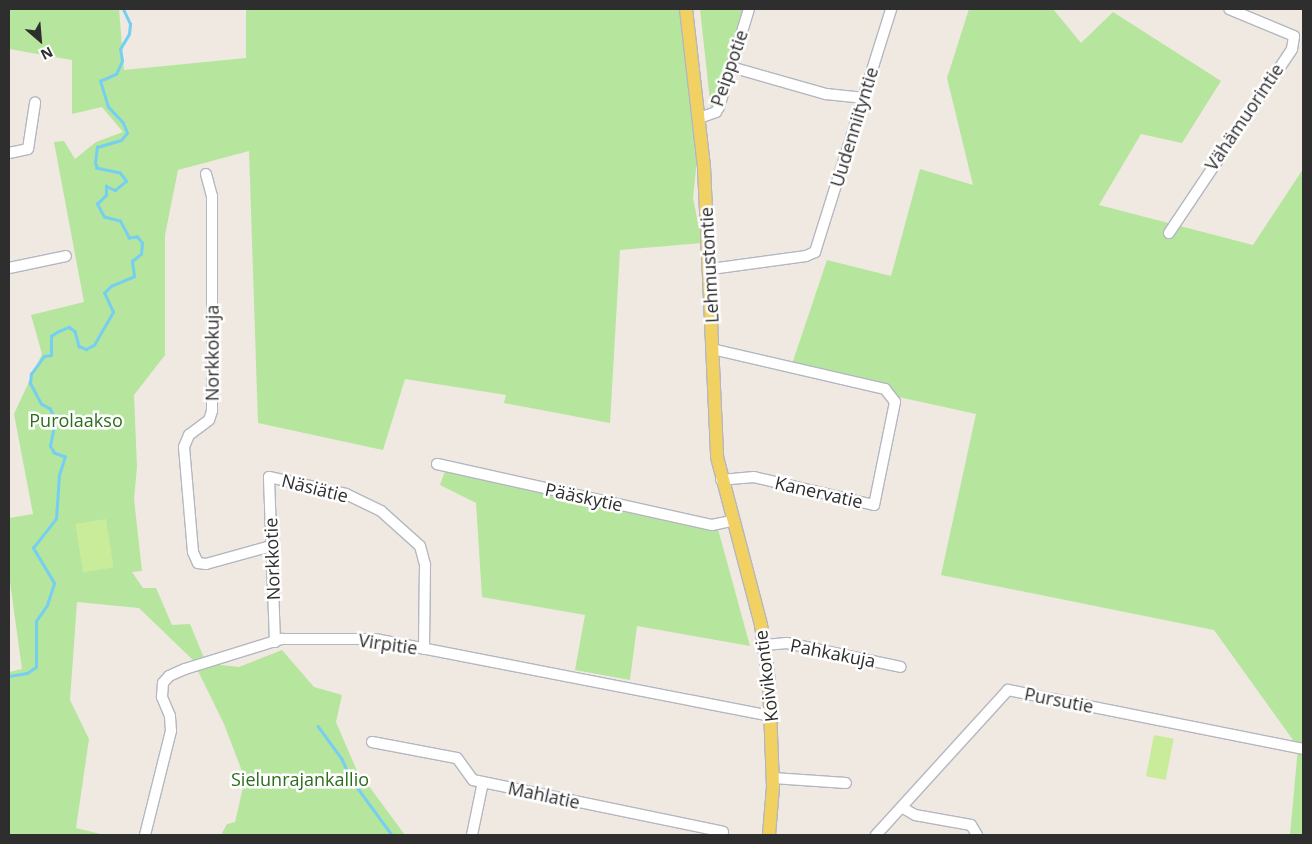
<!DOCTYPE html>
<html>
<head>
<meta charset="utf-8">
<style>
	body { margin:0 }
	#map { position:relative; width:1312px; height:844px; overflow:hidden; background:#efe9e1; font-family:"Open Sans",sans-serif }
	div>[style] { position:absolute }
	.green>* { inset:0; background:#b6e59e }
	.pitch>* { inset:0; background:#c9ec9a; transform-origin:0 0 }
	.stream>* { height:2.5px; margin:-1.25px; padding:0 1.25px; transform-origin:1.25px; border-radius:1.25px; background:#75cff0 }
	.roads { filter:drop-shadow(1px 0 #b4b7c1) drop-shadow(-1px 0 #b4b7c1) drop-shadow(0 1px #b4b7c1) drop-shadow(0 -1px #b4b7c1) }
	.minor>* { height:10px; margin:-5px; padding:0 5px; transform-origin:5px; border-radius:5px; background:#fff }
	.major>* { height:12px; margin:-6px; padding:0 6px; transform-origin:6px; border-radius:6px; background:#f2d163 }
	span { translate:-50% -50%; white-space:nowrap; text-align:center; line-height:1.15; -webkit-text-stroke:5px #fff; paint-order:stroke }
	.street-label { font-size:18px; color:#2e2e2e }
	.park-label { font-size:18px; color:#2c6e1b }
	.frame { position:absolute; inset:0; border:10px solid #2e2e2e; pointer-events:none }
	.north { position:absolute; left:15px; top:15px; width:50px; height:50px; -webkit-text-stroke:4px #fff; paint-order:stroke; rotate:153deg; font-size:14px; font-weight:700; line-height:20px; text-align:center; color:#2e2e2e }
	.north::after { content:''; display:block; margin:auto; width:18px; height:22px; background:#2e2e2e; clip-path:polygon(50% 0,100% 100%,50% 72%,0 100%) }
</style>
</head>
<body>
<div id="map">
	<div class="green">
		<i style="clip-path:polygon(9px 9px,119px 9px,124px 70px,246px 58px,246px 9px,679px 9px,697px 159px,693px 198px,702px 243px,620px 250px,610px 423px,504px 403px,506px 395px,405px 379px,383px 450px,258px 423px,249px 151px,178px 170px,165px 235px,165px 355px,134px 395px,137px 467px,134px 499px,142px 571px,132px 572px,143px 588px,156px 588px,172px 625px,190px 624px,204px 658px,194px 661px,139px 608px,77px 602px,70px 700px,89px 739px,76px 828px,105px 835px,9px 835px,9px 672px,22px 669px,9px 575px,9px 518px,33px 514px,14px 414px,42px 354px,31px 315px,84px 302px,54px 142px,64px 141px,75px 159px,96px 142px,123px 132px,102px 107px,72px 114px,72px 60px,9px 49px)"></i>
		<i style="clip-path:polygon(700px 9px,744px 9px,716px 108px,711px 110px)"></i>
		<i style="clip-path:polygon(969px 9px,1053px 9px,1081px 43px,1113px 12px,1221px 81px,1182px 143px,1141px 134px,1099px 205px,1253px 245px,1303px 169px,1303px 835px,1290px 835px,1298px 747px,1214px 630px,941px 575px,976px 414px,789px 373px,827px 260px,891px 276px,920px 169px,973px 185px,947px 78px)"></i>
		<i style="clip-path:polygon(445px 471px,718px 529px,750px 646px,637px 626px,630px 680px,575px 670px,585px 615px,482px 597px,476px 503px,440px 485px)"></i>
		<i style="clip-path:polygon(282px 650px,314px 687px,342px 695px,336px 722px,363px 785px,368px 785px,405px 835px,221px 835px,227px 824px,235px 822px,245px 779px,224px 724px,197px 669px,212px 664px,239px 667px)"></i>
	</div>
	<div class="pitch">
		<i style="left:106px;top:519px;width:49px;height:31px;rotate:81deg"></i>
		<i style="left:1154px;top:735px;width:20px;height:42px;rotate:11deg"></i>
	</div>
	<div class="stream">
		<i style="left:9px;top:676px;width:18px;rotate:-9deg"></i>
		<i style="left:27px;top:673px;width:11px;rotate:-34deg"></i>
		<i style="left:36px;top:667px;width:46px;rotate:-90deg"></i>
		<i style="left:36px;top:621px;width:19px;rotate:-55deg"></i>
		<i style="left:47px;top:605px;width:23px;rotate:-72deg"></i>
		<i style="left:54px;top:583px;width:41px;rotate:-121deg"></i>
		<i style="left:33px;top:548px;width:37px;rotate:-52deg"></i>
		<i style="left:56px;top:519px;width:44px;rotate:-86.1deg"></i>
		<i style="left:59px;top:475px;width:19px;rotate:-72deg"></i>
		<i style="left:65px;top:457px;width:12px;rotate:-160deg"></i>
		<i style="left:54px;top:453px;width:8px;rotate:-120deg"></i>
		<i style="left:50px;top:446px;width:25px;rotate:-79deg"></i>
		<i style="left:55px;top:421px;width:13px;rotate:-113deg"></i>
		<i style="left:50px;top:409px;width:10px;rotate:-151deg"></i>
		<i style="left:41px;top:404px;width:24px;rotate:-118deg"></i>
		<i style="left:30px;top:383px;width:9px;rotate:-84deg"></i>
		<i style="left:31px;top:374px;width:22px;rotate:-54deg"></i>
		<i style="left:44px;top:356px;width:7px;rotate:-8deg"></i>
		<i style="left:51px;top:355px;width:19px;rotate:-90deg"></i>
		<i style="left:51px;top:336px;width:7px;rotate:-34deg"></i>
		<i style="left:57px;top:332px;width:13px;rotate:-23deg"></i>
		<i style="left:69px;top:327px;width:7px;rotate:34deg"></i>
		<i style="left:75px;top:331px;width:16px;rotate:75deg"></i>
		<i style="left:79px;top:346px;width:8px;rotate:23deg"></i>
		<i style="left:86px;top:349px;width:9px;rotate:-27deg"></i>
		<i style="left:94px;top:345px;width:38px;rotate:-60deg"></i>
		<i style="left:113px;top:312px;width:21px;rotate:-115deg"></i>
		<i style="left:104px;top:293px;width:10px;rotate:-45deg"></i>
		<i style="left:111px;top:286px;width:25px;rotate:-23deg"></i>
		<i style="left:134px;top:276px;width:15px;rotate:-98deg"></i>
		<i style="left:132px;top:261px;width:11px;rotate:-38deg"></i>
		<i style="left:141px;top:254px;width:11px;rotate:-85deg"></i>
		<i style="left:142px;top:243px;width:8px;rotate:-130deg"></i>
		<i style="left:137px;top:237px;width:8px;rotate:173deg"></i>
		<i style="left:129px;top:238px;width:19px;rotate:-118deg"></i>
		<i style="left:120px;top:221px;width:16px;rotate:-166deg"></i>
		<i style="left:104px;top:217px;width:15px;rotate:-118deg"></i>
		<i style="left:97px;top:204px;width:13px;rotate:-45deg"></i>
		<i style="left:106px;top:195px;width:9px;rotate:-90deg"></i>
		<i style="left:106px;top:186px;width:10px;rotate:24deg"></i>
		<i style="left:115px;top:190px;width:14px;rotate:-39deg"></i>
		<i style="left:126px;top:181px;width:10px;rotate:-127deg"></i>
		<i style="left:120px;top:173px;width:24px;rotate:-168deg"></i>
		<i style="left:97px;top:168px;width:5px;rotate:-112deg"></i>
		<i style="left:95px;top:163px;width:16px;rotate:-83deg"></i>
		<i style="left:97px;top:147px;width:25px;rotate:-16deg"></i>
		<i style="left:121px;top:140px;width:9px;rotate:-49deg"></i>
		<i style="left:127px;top:133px;width:11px;rotate:-112deg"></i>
		<i style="left:123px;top:123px;width:22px;rotate:-133deg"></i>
		<i style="left:108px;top:107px;width:27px;rotate:-107deg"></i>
		<i style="left:100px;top:81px;width:17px;rotate:-24deg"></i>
		<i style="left:116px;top:74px;width:14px;rotate:-65deg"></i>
		<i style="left:122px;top:61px;width:12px;rotate:-99deg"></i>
		<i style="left:120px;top:49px;width:17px;rotate:-59deg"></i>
		<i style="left:129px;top:34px;width:10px;rotate:-84deg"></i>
		<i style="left:130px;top:24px;width:17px;rotate:-115deg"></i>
		<i style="left:318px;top:726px;width:41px;rotate:54deg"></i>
		<i style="left:342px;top:759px;width:22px;rotate:66deg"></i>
		<i style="left:351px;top:779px;width:69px;rotate:53.8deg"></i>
	</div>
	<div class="roads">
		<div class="minor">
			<i style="left:731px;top:67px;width:99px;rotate:15.9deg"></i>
			<i style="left:826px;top:94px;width:36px;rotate:6deg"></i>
			<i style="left:699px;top:118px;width:18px;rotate:-19deg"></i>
			<i style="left:716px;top:112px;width:6px;rotate:-59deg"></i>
			<i style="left:719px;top:107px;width:102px;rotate:-73deg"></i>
			<i style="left:9px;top:153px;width:19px;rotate:-12deg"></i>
			<i style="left:28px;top:149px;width:47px;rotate:-81.3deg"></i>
			<i style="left:206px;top:174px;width:23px;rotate:75deg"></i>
			<i style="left:212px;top:196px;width:215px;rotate:90deg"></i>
			<i style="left:212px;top:411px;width:9px;rotate:108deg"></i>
			<i style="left:209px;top:420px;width:25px;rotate:143deg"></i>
			<i style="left:189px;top:435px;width:13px;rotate:113deg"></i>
			<i style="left:184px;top:447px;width:105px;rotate:85.1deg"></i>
			<i style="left:193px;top:552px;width:12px;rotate:66deg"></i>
			<i style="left:198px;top:563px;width:8px;rotate:7deg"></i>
			<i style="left:206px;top:564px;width:67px;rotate:-15.5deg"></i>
			<i style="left:1169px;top:233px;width:221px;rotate:-56.2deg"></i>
			<i style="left:1292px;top:49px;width:13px;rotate:-81deg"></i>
			<i style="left:1294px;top:36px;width:70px;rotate:-157.4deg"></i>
			<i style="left:9px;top:268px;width:58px;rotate:-11.9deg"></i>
			<i style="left:711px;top:269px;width:96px;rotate:-7.8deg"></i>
			<i style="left:806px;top:256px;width:10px;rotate:-24deg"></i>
			<i style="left:815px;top:252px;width:255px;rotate:-72.6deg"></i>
			<i style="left:712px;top:349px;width:178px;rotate:13deg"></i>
			<i style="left:885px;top:389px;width:16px;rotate:52deg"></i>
			<i style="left:895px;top:402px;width:105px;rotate:101.5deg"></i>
			<i style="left:874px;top:505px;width:123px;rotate:-166.9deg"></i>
			<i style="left:754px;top:477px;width:33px;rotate:175deg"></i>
			<i style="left:437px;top:464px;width:282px;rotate:12.5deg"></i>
			<i style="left:712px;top:525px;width:19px;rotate:-12deg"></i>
			<i style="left:275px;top:642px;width:165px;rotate:-92.1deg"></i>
			<i style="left:269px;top:477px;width:79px;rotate:12.4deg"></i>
			<i style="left:346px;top:494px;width:39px;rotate:26deg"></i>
			<i style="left:381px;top:511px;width:52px;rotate:41.9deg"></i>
			<i style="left:420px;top:546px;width:20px;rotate:75deg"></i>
			<i style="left:425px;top:565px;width:84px;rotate:90.7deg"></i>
			<i style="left:765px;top:645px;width:22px;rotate:-5deg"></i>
			<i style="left:787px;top:643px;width:116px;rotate:11.9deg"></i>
			<i style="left:372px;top:742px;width:86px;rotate:10.7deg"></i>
			<i style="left:457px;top:758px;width:27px;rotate:54deg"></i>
			<i style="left:473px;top:780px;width:255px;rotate:11.7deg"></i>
			<i style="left:723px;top:832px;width:3px;rotate:108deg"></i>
			<i style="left:773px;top:778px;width:73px;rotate:3.9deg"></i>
			<i style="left:903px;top:808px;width:14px;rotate:30deg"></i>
			<i style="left:915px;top:815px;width:57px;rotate:10.1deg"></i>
			<i style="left:971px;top:825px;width:12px;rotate:59deg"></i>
			<i style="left:145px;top:835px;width:107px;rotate:-76deg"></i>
			<i style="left:171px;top:731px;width:15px;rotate:-94deg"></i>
			<i style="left:170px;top:716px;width:21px;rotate:-113deg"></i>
			<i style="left:162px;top:697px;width:14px;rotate:-86deg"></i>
			<i style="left:163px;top:683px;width:9px;rotate:-49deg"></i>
			<i style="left:169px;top:676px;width:17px;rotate:-24deg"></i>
			<i style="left:185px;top:669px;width:102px;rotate:-17.2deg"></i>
			<i style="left:282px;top:639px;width:93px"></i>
			<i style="left:375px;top:639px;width:404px;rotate:11deg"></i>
			<i style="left:472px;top:835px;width:54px;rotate:-78.3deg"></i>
			<i style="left:876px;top:835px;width:196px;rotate:-47.7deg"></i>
			<i style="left:1008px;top:690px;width:301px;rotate:11.3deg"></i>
		</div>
		<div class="major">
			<i style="left:686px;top:9px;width:159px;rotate:83.5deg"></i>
			<i style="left:704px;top:167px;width:290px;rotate:87.4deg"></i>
			<i style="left:717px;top:457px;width:174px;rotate:75.3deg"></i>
			<i style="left:761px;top:625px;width:58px;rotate:82deg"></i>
			<i style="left:769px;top:682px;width:105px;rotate:87.8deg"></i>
			<i style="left:773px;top:787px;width:48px;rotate:94.8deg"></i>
		</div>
	</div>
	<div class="street-label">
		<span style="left:729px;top:68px;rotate:-71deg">Peippotie</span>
		<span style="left:1244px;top:117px;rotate:-56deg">Vähämuorintie</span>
		<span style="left:854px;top:127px;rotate:-73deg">Uudenniityntie</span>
		<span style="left:709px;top:265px;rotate:-93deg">Lehmustontie</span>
		<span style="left:212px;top:353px;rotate:-90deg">Norkkokuja</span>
		<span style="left:315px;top:488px;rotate:14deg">Näsiätie</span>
		<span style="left:819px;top:492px;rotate:13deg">Kanervatie</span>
		<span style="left:584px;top:497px;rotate:12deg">Pääskytie</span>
		<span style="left:272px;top:559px;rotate:-92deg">Norkkotie</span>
		<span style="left:388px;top:644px;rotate:8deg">Virpitie</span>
		<span style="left:833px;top:653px;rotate:11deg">Pahkakuja</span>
		<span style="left:766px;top:676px;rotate:-97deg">Koivikontie</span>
		<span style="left:1059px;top:700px;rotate:11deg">Pursutie</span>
		<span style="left:544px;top:795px;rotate:12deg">Mahlatie</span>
	</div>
	<div class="park-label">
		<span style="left:76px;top:420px">Purolaakso</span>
		<span style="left:300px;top:779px">Sielunrajankallio</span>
	</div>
	<div class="frame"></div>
	<div class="north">N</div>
</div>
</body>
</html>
